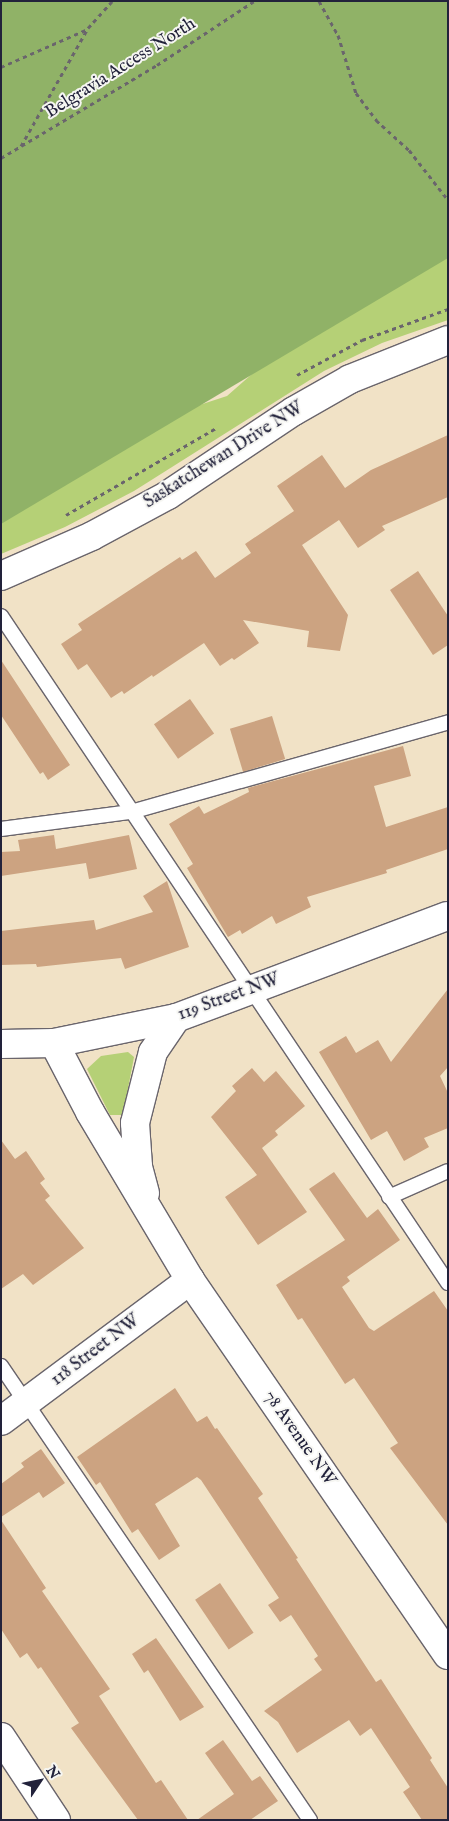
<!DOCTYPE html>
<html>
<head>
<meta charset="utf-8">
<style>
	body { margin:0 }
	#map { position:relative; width:449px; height:1821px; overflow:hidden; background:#f1e2c6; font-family:"IM FELL English",serif }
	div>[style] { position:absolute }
	.green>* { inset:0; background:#b5d076 }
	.forest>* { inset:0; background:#90b267 }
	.building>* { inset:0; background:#cca381; transform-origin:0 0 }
	.path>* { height:3px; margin-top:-1.5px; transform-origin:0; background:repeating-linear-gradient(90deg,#6a656c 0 4px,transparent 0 8px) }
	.roads { filter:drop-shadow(1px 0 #6a656c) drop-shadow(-1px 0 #6a656c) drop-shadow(0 1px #6a656c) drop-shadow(0 -1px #6a656c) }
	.lane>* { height:14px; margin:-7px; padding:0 7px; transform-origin:7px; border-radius:7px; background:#fff }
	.street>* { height:28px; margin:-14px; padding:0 14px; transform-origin:14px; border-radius:14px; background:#fff }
	.secondary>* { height:28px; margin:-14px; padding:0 14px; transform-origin:14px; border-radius:14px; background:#fff }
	span { translate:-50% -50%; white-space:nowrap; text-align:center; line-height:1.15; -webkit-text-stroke:4px #f6f6f2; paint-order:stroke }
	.street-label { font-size:18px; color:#22223b }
	.frame { position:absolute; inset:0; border:2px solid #22223b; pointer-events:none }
	.north { position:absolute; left:15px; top:1756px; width:50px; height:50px; -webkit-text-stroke:4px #f6f6f2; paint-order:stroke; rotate:56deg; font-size:14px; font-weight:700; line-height:20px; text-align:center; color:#22223b }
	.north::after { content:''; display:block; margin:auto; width:18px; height:22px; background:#22223b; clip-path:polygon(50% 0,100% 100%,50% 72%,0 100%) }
</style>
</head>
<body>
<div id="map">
	<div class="green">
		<i style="clip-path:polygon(448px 202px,448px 320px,382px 343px,324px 371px,134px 491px,65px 527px,1px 554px,1px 486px,175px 413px,227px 396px)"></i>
		<i style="clip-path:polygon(128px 1052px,134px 1057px,123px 1115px,110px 1115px,87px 1069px,101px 1056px)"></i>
	</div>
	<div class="forest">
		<i style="clip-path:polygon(1px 1px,448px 1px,448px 258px,1px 524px)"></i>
	</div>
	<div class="building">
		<i style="clip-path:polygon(448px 435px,448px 497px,382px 526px,385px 530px,358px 548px,339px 520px,302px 545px,348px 615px,340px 651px,307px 647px,309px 631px,243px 620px,259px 643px,234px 660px,232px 658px,220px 666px,204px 643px,153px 677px,152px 675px,124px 694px,122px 691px,111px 698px,87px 664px,78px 670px,61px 644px,82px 630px,78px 624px,180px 557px,182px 560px,196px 551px,215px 578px,251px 553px,245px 544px,294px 511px,277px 486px,322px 455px,345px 488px,371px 470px)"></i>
		<i style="clip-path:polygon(418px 571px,448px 616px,448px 645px,433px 655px,390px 590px)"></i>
		<i style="clip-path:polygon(1px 660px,70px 765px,48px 780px,43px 772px,40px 774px,1px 715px)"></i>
		<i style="left:190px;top:699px;width:42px;height:44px;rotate:55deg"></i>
		<i style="left:272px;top:716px;width:45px;height:44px;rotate:73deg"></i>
		<i style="clip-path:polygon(403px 746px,411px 776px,374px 786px,386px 827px,448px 807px,448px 849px,386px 870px,387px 873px,307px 897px,311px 907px,276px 924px,272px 916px,242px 934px,240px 930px,228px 937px,187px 868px,193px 864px,169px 824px,199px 806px,204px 814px,249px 792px,248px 788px)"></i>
		<i style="clip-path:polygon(54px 835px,56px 849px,129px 835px,137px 869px,89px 879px,86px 863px,1px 876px,1px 852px,20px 851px,18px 840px)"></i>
		<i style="clip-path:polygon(167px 881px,189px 947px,125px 969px,121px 958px,37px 967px,36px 964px,1px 965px,1px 931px,94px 920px,96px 930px,153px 912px,143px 896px)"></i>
		<i style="clip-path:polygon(448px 989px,448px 1067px,440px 1076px,448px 1093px,448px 1128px,424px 1138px,429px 1147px,404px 1161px,387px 1131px,371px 1140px,319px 1052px,346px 1036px,356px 1053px,378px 1040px,391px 1062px)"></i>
		<i style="clip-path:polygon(252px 1068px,264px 1082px,276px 1071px,305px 1106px,275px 1131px,278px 1135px,262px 1148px,307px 1212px,258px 1245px,225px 1197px,257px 1175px,211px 1117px,236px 1091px,232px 1086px)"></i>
		<i style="clip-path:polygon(1px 1140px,15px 1159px,26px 1151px,45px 1179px,40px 1183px,50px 1196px,45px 1200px,84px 1248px,33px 1285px,23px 1274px,1px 1289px)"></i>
		<i style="clip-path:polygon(334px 1172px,367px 1218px,378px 1209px,400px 1240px,347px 1277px,350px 1281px,342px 1287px,369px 1328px,374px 1331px,434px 1291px,448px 1311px,448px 1525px,390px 1448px,398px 1443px,354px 1378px,345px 1384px,302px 1318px,298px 1320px,276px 1285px,345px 1240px,309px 1189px)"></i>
		<i style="clip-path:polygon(175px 1388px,197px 1422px,207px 1416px,215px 1429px,217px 1428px,263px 1494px,258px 1498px,298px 1558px,296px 1559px,376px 1682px,381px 1679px,432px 1758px,430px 1760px,448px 1788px,448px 1820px,422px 1820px,403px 1792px,410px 1787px,371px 1728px,360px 1736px,349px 1720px,297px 1753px,278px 1722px,264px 1711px,322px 1670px,314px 1659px,318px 1656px,291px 1615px,280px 1622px,268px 1605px,279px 1598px,201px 1480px,197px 1477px,155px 1504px,180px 1546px,159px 1560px,138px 1529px,132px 1533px,100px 1482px,96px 1485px,77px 1457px)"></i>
		<i style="clip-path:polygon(41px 1449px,65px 1483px,43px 1498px,39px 1492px,1px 1517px,1px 1484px,24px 1467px,21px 1463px)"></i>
		<i style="clip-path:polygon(1px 1520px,46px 1588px,42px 1591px,110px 1689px,99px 1696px,156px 1783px,161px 1780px,188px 1820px,138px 1820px,71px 1728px,79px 1723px,41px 1667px,38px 1669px,27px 1653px,20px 1658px,1px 1629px)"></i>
		<i style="left:220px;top:1583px;width:60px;height:30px;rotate:56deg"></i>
		<i style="clip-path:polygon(156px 1638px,204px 1707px,180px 1721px,148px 1670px,144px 1673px,132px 1654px)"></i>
		<i style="clip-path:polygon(223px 1740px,252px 1781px,260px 1776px,278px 1801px,250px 1820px,197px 1820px,234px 1794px,205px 1753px)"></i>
	</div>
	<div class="path">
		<i style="left:319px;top:1px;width:39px;rotate:61deg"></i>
		<i style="left:338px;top:35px;width:61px;rotate:72.8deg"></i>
		<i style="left:356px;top:93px;width:34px;rotate:53deg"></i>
		<i style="left:376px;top:120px;width:45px;rotate:42.3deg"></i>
		<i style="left:409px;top:150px;width:63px;rotate:52deg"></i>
		<i style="left:1px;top:67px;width:95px;rotate:-23.6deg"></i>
		<i style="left:21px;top:146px;width:136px;rotate:-60.4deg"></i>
		<i style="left:88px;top:28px;width:36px;rotate:-48deg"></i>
		<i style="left:1px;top:158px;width:182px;rotate:-30.8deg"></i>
		<i style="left:157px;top:65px;width:116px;rotate:-33.4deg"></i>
		<i style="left:297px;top:375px;width:74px;rotate:-28.3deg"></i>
		<i style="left:362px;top:340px;width:91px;rotate:-19.8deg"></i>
		<i style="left:66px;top:515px;width:173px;rotate:-30.1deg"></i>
	</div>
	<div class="roads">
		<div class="lane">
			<i style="left:1px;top:616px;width:803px;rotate:56.17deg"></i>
			<i style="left:1px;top:829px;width:131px;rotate:-7.5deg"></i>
			<i style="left:131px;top:812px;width:330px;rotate:-15.8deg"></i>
			<i style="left:389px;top:1197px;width:64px;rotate:-23.8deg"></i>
			<i style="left:1px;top:1366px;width:549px;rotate:55.76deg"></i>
		</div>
		<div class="street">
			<i style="left:54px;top:1043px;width:78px;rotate:62.4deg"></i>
			<i style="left:90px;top:1112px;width:196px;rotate:59.2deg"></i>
			<i style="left:190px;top:1280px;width:455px;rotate:55.5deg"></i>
			<i style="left:1px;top:1044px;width:53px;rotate:-1.1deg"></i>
			<i style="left:54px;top:1043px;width:125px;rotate:-11.6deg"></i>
			<i style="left:176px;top:1018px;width:290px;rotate:-20.6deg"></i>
			<i style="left:145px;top:1193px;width:28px;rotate:-105deg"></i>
			<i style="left:138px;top:1166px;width:43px;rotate:-94deg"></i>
			<i style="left:135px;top:1123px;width:73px;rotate:-75.8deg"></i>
			<i style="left:153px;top:1052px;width:41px;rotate:-55.9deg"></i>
			<i style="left:1px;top:1421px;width:236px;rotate:-36.7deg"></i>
			<i style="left:1px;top:1737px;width:100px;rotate:56.5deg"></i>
		</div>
		<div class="secondary">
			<i style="left:1px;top:576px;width:99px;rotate:-23.7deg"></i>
			<i style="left:92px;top:536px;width:86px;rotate:-28.3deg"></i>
			<i style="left:168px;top:495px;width:151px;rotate:-33.7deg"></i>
			<i style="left:294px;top:411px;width:64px;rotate:-29.7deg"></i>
			<i style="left:350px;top:379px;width:105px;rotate:-21.7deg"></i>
		</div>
	</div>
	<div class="street-label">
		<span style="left:121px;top:69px;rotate:-32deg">Belgravia Access North</span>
		<span style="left:224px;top:456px;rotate:-32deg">Saskatchewan Drive NW</span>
		<span style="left:229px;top:998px;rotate:-20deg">119 Street NW</span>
		<span style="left:96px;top:1351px;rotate:-37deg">118 Street NW</span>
		<span style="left:299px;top:1439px;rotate:55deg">78 Avenue NW</span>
	</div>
	<div class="frame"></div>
	<div class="north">N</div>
</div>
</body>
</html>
